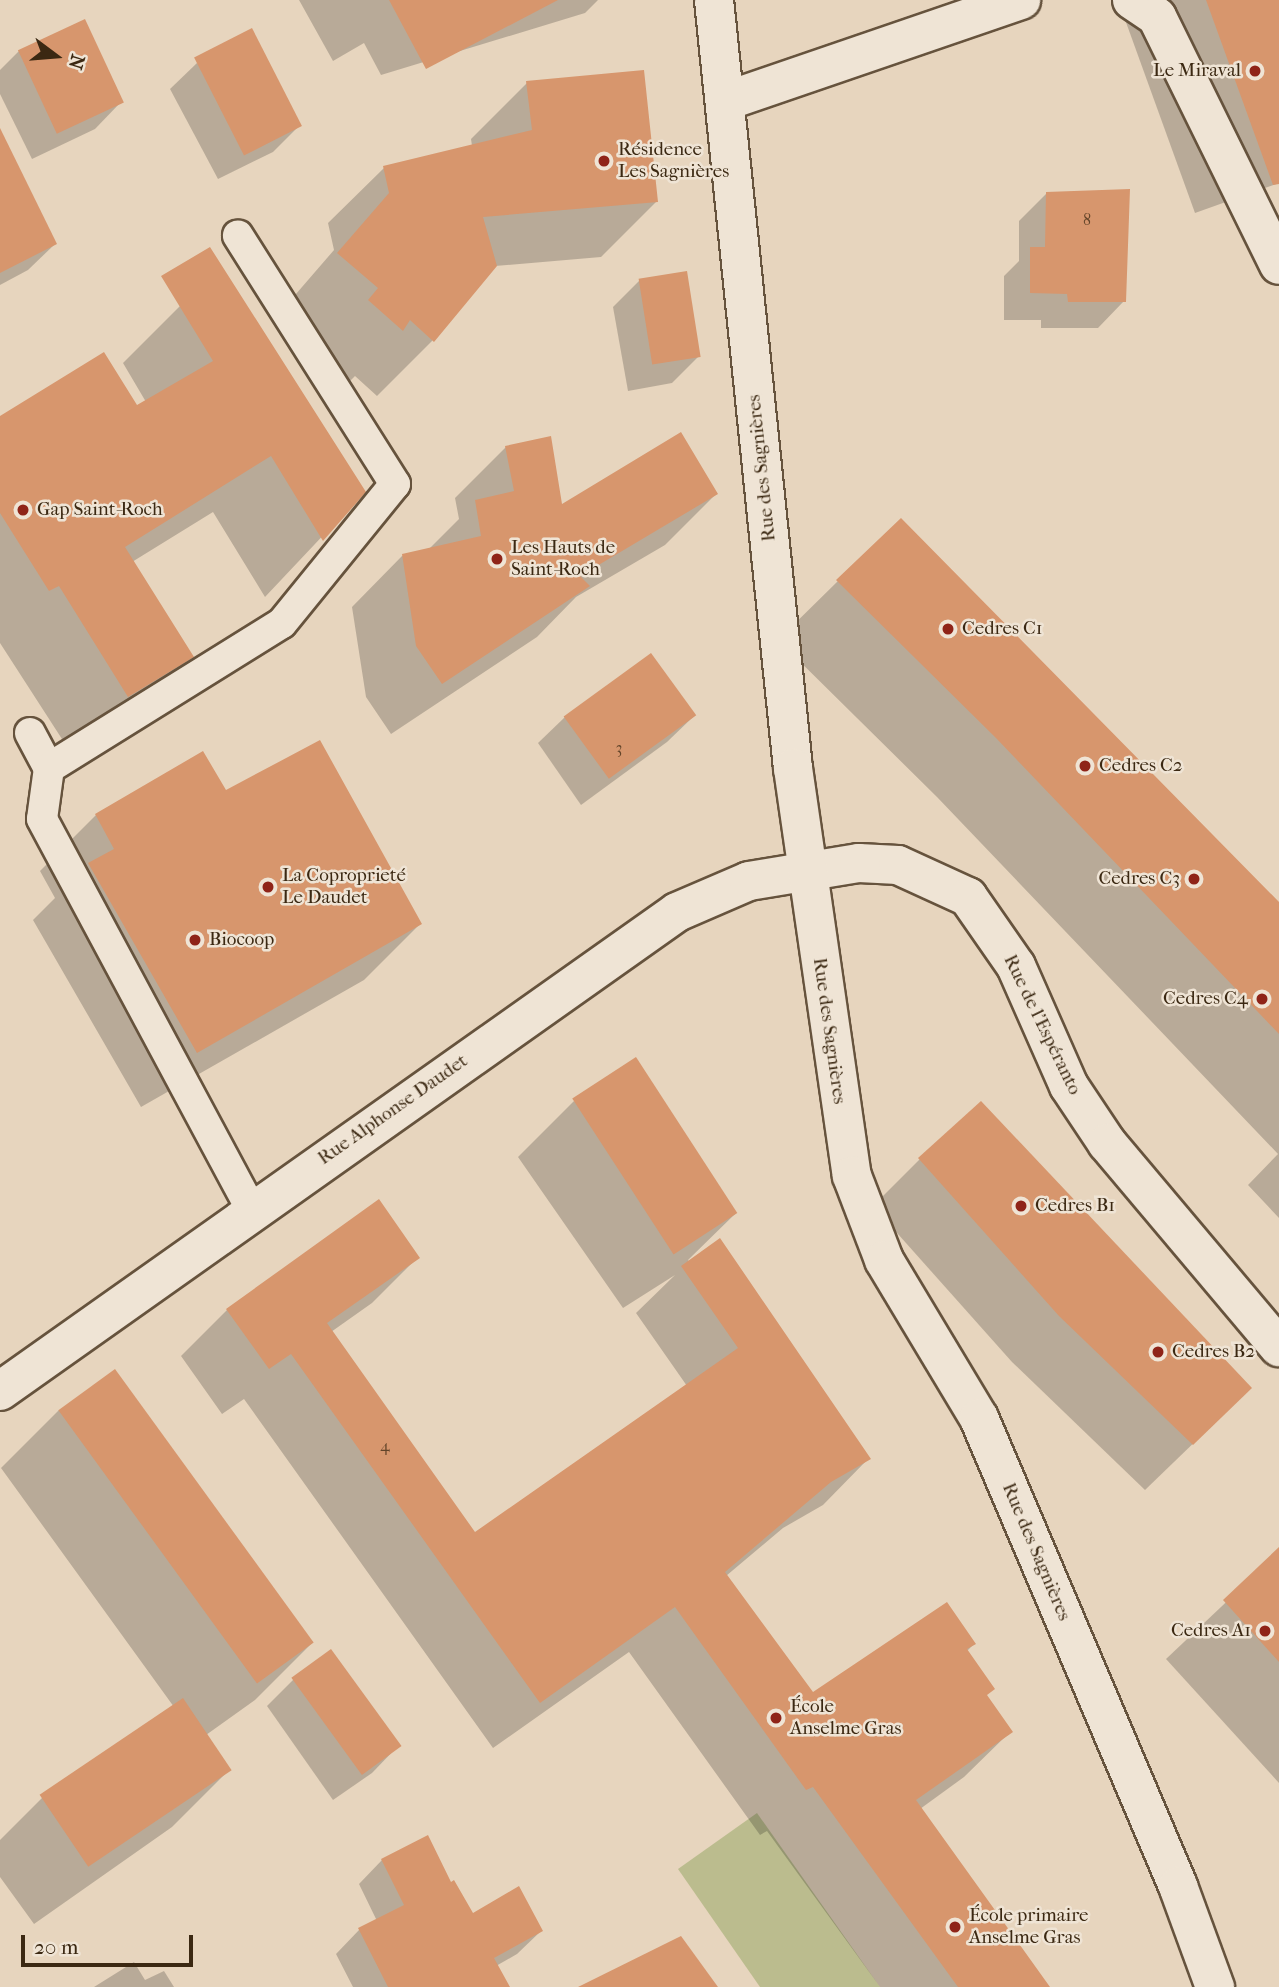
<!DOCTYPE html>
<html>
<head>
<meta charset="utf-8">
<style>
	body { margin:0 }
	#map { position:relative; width:1279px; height:1987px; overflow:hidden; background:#e7d5be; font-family:"IM FELL French Canon",serif }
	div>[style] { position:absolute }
	.green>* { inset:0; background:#bbbc8e }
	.shadow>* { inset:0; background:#0003 }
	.building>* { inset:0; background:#d7966d; transform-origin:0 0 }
	.roads { filter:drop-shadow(2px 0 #66533d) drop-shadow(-2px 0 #66533d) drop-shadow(0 2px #66533d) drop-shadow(0 -2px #66533d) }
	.lane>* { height:30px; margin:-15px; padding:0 15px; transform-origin:15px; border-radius:15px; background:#efe4d5 }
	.street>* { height:38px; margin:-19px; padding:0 19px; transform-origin:19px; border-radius:19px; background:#efe4d5 }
	.secondary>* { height:38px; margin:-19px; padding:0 19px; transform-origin:19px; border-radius:19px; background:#efe4d5 }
	.dots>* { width:19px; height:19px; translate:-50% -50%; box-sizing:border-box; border:4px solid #efe4d5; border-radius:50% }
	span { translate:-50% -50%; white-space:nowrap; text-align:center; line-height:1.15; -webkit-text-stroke:5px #efe4d5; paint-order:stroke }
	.number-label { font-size:16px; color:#624429 }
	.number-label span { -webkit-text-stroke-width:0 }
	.poi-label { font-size:19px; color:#3b2812 }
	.right { translate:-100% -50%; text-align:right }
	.left { translate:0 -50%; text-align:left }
	.street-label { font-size:19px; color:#3b2812 }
	.north { position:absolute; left:21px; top:21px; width:70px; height:70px; -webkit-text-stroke:5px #efe4d5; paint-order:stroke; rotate:106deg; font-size:19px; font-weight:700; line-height:28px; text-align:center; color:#3b2812 }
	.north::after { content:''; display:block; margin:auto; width:24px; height:32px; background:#3b2812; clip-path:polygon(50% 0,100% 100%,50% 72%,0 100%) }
	.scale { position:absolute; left:21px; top:1935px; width:172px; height:32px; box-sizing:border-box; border:4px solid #3b2812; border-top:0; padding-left:9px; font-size:21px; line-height:24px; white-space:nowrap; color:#3b2812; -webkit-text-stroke:5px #efe4d5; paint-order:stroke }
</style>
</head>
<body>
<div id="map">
	<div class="green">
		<i style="clip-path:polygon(757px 1813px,880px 1987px,760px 1987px,678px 1869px)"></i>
	</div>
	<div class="shadow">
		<i style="clip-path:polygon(299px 0,598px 0,585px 13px,381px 75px,364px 43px,333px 61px)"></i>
		<i style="clip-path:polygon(1137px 0,1279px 0,1279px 183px,1195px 213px,1123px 14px)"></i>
		<i style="clip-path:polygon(84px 22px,121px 102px,95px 129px,32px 159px,0 94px,0 70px,19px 51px)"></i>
		<i style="clip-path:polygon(197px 63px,300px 125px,273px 152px,218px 179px,170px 89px)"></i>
		<i style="clip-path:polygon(527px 83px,657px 201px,601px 257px,495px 266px,432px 341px,377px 396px,355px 376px,346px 385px,283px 309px,334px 250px,328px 223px,384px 168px,472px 146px,471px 139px)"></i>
		<i style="clip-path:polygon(1046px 194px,1124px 301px,1098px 328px,1041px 328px,1041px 320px,1004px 320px,1004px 276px,1019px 261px,1019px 221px)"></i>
		<i style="clip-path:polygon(0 208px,55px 244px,28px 270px,0 285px)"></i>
		<i style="clip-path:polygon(640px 280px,699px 356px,672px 383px,628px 391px,613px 307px)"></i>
		<i style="clip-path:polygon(180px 306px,364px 492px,265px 597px,213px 512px,132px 562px,191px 657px,134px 714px,71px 753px,0 643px,0 418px,136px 408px,146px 402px,123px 363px)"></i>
		<i style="clip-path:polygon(506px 447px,561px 507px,716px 494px,665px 545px,576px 597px,537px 637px,391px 734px,366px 697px,352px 607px,402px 556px,428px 550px,459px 519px,455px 498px)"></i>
		<i style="clip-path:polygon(838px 581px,1279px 904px,1279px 1218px,1248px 1185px,1278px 1154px,937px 797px,778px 640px)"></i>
		<i style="clip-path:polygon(694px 716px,667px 742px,581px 805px,538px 743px,565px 717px)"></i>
		<i style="clip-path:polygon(225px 792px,420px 924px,364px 980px,141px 1107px,33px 920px,55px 898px,40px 871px,96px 815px)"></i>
		<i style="clip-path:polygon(574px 1101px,736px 1213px,688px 1260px,868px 1459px,823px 1505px,783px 1528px,726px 1576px,812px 1695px,974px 1644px,966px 1652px,985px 1696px,1010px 1732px,964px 1777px,920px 1809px,1048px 1987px,880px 1987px,767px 1831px,760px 1835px,629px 1652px,493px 1748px,244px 1399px,222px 1414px,181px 1356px,227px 1310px,379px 1201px,418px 1257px,372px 1303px,331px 1332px,474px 1535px,687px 1386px,636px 1313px,675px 1275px,623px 1308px,518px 1157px)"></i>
		<i style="clip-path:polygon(920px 1159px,1203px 1434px,1145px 1490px,1012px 1362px,873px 1206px)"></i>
		<i style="clip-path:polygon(59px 1410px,313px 1642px,255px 1700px,206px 1735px,230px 1769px,172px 1827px,34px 1924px,0 1877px,0 1840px,42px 1798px,174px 1707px,1px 1468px)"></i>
		<i style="clip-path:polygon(1279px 1552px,1279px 1783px,1166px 1659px)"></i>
		<i style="clip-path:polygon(294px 1679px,398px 1746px,372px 1773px,333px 1800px,267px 1706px)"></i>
		<i style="clip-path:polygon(382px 1860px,450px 1884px,472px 1915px,541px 1931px,517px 1954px,496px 1966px,508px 1987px,353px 1987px,336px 1954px,359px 1930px,377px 1921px,359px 1884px)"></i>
		<i style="clip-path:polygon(134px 1962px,145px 1980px,164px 1971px,174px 1987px,94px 1987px)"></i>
	</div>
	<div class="building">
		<i style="clip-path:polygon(389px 0,558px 0,426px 69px)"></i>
		<i style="clip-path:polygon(1206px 0,1279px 0,1279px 184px,1273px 185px)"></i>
		<i style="left:85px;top:19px;width:92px;height:74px;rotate:65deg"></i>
		<i style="left:252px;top:28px;width:110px;height:65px;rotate:63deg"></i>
		<i style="clip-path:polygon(644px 70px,658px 202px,483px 217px,497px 266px,434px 342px,410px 320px,403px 331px,368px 300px,378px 288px,337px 253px,389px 193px,383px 166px,532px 130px,526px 81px)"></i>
		<i style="clip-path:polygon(0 128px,57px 244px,0 273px)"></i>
		<i style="clip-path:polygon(1130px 189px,1126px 302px,1068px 302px,1067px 294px,1030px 293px,1030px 247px,1045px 247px,1046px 192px)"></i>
		<i style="clip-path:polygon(210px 247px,366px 492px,323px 541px,271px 456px,125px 547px,194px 657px,128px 697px,59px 586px,49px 591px,0 513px,0 416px,104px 352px,137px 405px,213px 361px,161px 276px)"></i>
		<i style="left:687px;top:271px;width:87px;height:49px;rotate:81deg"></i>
		<i style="clip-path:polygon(681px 432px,718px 494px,580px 576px,590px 586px,442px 684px,416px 646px,402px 554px,481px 536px,475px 500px,514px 491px,505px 446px,551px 436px,562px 504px)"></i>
		<i style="clip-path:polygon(901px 518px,1279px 902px,1279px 1034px,996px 738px,836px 580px)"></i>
		<i style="left:651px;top:653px;width:77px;height:108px;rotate:54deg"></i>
		<i style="clip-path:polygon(320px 740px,422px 924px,197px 1053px,88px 863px,114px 849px,95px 814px,203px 751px,226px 790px)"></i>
		<i style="left:636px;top:1057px;width:186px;height:76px;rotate:57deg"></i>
		<i style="clip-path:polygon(981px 1101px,1252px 1388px,1193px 1445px,1059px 1316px,918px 1158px)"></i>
		<i style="clip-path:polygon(379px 1199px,420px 1258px,327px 1323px,475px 1532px,738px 1348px,681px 1266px,720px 1238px,871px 1459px,831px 1482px,725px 1572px,813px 1692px,947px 1602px,976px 1644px,967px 1649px,995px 1689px,987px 1695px,1013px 1732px,916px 1800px,1050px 1987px,958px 1987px,813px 1787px,806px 1790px,675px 1607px,540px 1703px,291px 1354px,269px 1369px,226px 1309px)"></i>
		<i style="left:115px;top:1369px;width:338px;height:70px;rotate:54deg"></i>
		<i style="clip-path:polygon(1279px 1547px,1279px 1662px,1223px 1600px)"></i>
		<i style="left:331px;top:1649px;width:120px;height:49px;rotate:54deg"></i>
		<i style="left:183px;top:1698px;width:87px;height:173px;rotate:56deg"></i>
		<i style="clip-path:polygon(428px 1835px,451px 1882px,454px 1880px,473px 1913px,519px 1886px,543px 1931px,494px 1958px,510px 1987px,388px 1987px,358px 1928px,404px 1905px,381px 1859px)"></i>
		<i style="clip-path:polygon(681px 1936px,718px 1987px,578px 1987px)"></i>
	</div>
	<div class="roads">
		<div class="lane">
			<i style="left:30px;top:733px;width:40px;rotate:62deg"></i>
			<i style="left:49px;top:768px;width:51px;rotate:97.8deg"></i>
			<i style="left:42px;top:819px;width:442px;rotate:61.8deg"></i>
			<i style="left:49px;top:768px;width:274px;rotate:-31.9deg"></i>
			<i style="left:282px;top:623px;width:179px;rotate:-50.9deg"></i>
			<i style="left:395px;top:484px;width:294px;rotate:-122.3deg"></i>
		</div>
		<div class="street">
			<i style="left:1132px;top:0;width:30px;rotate:34deg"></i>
			<i style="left:1157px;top:17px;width:276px;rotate:63.8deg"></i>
			<i style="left:726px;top:101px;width:312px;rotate:-18.9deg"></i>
			<i style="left:0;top:1391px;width:829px;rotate:-35.28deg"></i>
			<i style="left:677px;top:912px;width:78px;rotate:-23.3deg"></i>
			<i style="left:749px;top:881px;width:111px;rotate:-9.3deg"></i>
			<i style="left:859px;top:863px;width:39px;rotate:3deg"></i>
			<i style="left:898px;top:865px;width:77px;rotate:24.6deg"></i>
			<i style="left:968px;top:897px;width:84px;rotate:55.2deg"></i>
			<i style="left:1016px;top:966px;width:131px;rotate:66.2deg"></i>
			<i style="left:1069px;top:1086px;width:69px;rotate:56.3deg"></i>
			<i style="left:1107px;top:1143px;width:267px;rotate:49.9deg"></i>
		</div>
		<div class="secondary">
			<i style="left:714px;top:0;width:772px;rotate:84.13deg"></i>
			<i style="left:793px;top:768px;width:412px;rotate:81.8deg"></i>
			<i style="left:852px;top:1176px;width:90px;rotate:69.1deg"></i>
			<i style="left:884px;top:1260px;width:184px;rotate:59deg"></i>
			<i style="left:979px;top:1418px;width:509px;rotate:66.96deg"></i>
			<i style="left:1178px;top:1886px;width:108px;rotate:69.9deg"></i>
		</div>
	</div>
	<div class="dots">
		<i style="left:1255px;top:71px;background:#8f2418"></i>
		<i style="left:604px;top:161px;background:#8f2418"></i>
		<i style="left:23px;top:510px;background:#8f2418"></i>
		<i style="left:497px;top:559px;background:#8f2418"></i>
		<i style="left:948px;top:629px;background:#8f2418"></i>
		<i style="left:1085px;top:766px;background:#8f2418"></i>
		<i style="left:1194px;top:879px;background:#8f2418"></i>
		<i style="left:268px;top:887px;background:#8f2418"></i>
		<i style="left:195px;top:940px;background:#8f2418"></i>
		<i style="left:1262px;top:999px;background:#8f2418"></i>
		<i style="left:1021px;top:1206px;background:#8f2418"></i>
		<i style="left:1158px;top:1352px;background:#8f2418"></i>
		<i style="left:1265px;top:1631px;background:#8f2418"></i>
		<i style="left:776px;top:1718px;background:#8f2418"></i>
		<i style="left:955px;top:1927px;background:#8f2418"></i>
	</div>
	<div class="number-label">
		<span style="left:1087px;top:220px">8</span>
		<span style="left:619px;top:748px">3</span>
		<span style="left:385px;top:1446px">4</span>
	</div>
	<div class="poi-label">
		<span class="right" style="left:1241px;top:71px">Le Miraval</span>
		<span class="left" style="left:618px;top:161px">Résidence<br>Les Sagnières</span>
		<span class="left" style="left:37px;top:510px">Gap Saint-Roch</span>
		<span class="left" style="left:511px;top:559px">Les Hauts de<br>Saint-Roch</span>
		<span class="left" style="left:962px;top:629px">Cedres C1</span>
		<span class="left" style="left:1099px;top:766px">Cedres C2</span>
		<span class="left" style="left:282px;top:887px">La Coproprieté<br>Le Daudet</span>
		<span class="right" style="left:1180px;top:879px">Cedres C3</span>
		<span class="left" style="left:209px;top:940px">Biocoop</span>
		<span class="right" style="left:1248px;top:999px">Cedres C4</span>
		<span class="left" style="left:1035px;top:1206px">Cedres B1</span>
		<span class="left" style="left:1172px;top:1352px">Cedres B2</span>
		<span class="right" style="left:1251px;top:1631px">Cedres A1</span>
		<span class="left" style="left:790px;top:1718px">École<br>Anselme Gras</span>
		<span class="left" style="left:969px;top:1927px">École primaire<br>Anselme Gras</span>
	</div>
	<div class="street-label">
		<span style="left:762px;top:468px;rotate:-96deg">Rue des Sagnières</span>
		<span style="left:1042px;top:1025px;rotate:64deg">Rue de l'Espéranto</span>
		<span style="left:829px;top:1031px;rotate:82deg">Rue des Sagnières</span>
		<span style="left:393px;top:1110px;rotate:-35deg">Rue Alphonse Daudet</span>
		<span style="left:1036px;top:1552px;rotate:67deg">Rue des Sagnières</span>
	</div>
	<div class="north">N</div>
	<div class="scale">20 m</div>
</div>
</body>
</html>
